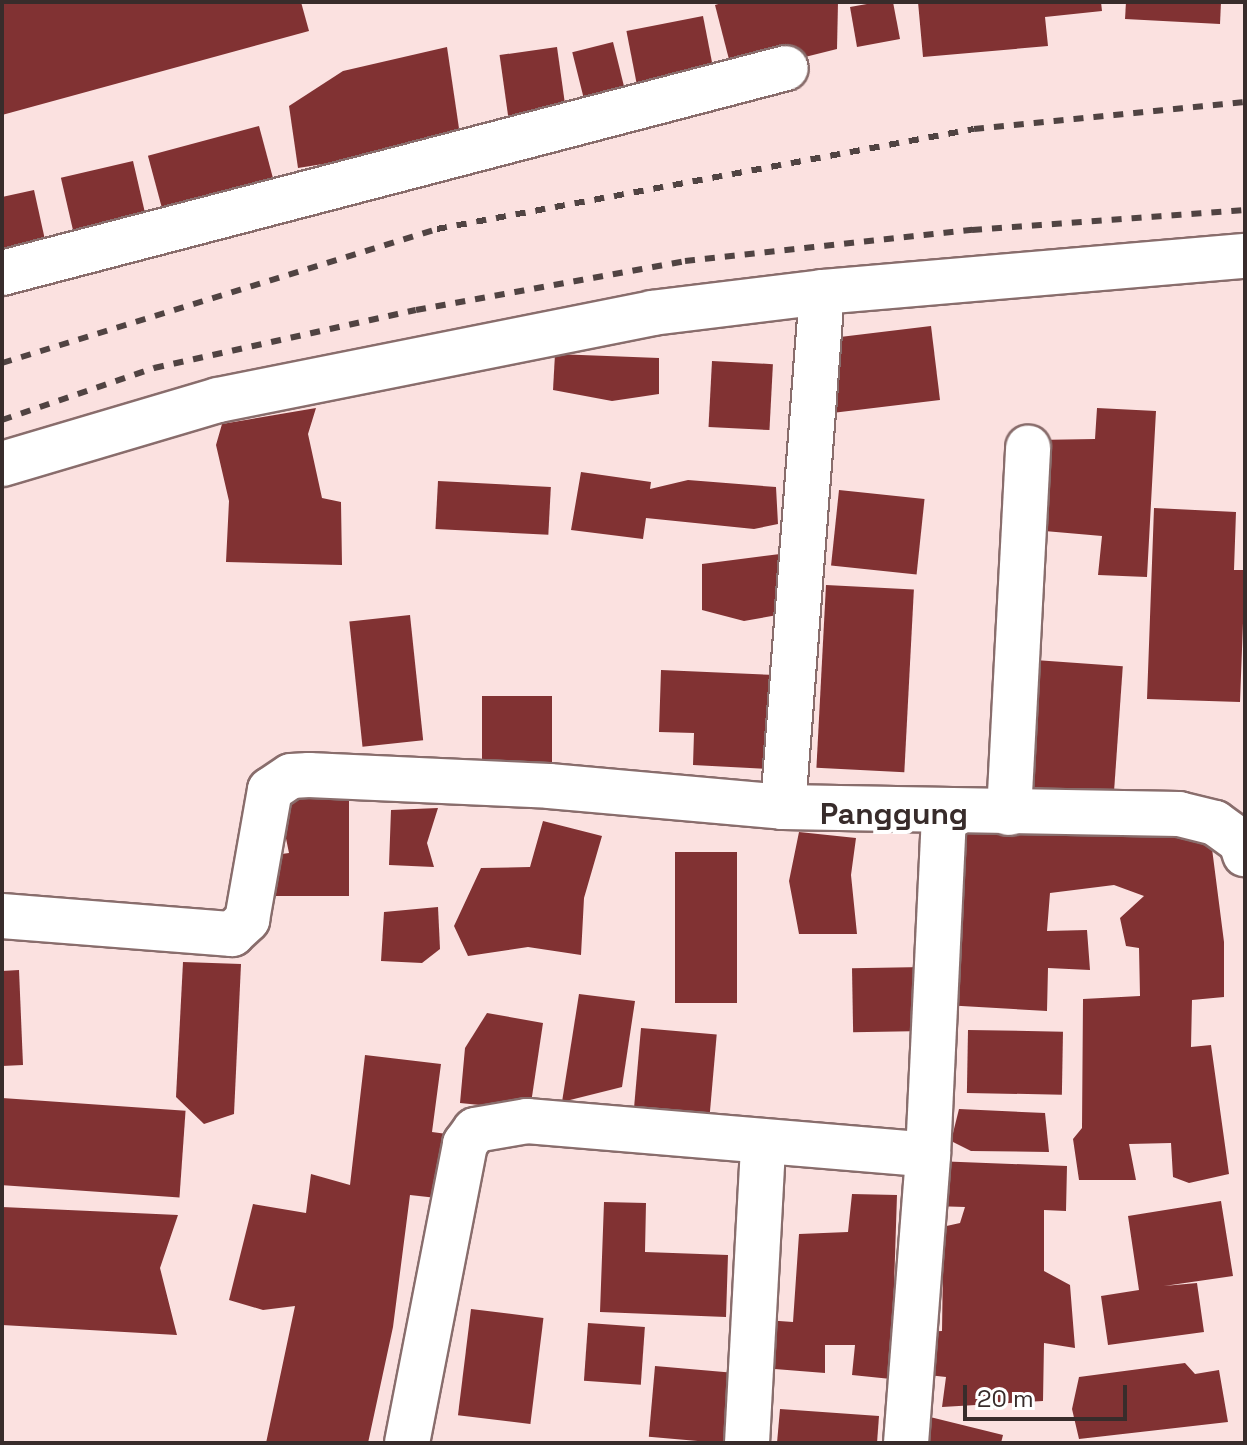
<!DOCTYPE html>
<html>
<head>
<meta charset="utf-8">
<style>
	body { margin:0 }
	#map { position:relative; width:1247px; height:1445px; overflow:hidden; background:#fbe1e0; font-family:"Space Grotesk",sans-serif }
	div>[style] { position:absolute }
	.building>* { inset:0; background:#813233; transform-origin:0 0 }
	.roads { filter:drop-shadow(2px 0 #896d6c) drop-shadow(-2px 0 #896d6c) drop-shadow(0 2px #896d6c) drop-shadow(0 -2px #896d6c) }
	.minor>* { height:44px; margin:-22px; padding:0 22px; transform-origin:22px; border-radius:22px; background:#fff }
	.rail>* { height:6px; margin-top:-3px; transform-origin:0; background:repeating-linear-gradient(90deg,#504342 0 10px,transparent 0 20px) }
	span { translate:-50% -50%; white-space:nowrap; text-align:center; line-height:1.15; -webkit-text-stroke:8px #fff; paint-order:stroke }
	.quarter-label { font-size:30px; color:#382c2b; font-weight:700 }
	.frame { position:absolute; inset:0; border:4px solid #382c2b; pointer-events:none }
	.scale { position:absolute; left:963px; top:1385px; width:164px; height:36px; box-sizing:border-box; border:4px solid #382c2b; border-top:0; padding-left:10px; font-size:24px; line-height:28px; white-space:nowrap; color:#382c2b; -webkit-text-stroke:6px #fff; paint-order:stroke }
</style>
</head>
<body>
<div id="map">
	<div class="building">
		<i style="clip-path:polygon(2px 2px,301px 2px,309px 31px,2px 115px)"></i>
		<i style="clip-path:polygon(725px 2px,838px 2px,837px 49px,733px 75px,715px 5px)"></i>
		<i style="clip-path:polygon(878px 2px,893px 2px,900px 39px,857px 47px,850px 7px)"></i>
		<i style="clip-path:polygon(918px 2px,1101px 2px,1102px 11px,1045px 17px,1048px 46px,923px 57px)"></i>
		<i style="clip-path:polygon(1126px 2px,1221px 2px,1220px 24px,1125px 19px)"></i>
		<i style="left:703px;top:16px;width:64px;height:78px;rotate:79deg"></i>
		<i style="left:613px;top:42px;width:61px;height:42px;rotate:76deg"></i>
		<i style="clip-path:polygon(447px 47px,461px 142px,298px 168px,289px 106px,343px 71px)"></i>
		<i style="left:557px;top:47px;width:63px;height:58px;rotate:82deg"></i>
		<i style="left:259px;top:126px;width:63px;height:115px;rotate:75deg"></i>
		<i style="left:133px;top:161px;width:57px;height:74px;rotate:77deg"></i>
		<i style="clip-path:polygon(34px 190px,47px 249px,2px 259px,2px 197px)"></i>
		<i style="clip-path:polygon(931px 326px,940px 400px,832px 413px,840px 337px)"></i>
		<i style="clip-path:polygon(555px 354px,659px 358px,659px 394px,612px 401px,553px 390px)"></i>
		<i style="left:712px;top:361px;width:61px;height:66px;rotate:3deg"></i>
		<i style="clip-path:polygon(316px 408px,308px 434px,322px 498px,341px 502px,342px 565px,226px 562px,229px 501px,216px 445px,222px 424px)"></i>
		<i style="clip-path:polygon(1097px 408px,1156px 411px,1147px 577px,1098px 575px,1102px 536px,1033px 530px,1036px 440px,1095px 439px)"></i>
		<i style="clip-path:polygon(581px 472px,651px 482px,650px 489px,688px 480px,776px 487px,778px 524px,754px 529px,646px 518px,643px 539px,571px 530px)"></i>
		<i style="left:438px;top:481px;width:113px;height:48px;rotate:3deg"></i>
		<i style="left:839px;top:490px;width:86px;height:76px;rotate:6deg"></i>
		<i style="clip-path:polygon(1154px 508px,1236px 512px,1234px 570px,1245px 570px,1240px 702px,1147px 699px)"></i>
		<i style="clip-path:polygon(788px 553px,783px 614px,744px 621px,702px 610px,702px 564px)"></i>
		<i style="left:826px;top:585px;width:88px;height:183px;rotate:3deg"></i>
		<i style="left:410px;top:615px;width:126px;height:61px;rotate:84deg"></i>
		<i style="left:1035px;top:660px;width:88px;height:127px;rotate:4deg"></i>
		<i style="clip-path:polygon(661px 670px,776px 675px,771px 769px,693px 765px,694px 733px,659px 732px)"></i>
		<i style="left:552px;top:696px;width:73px;height:70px;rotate:90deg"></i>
		<i style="clip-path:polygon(349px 789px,349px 896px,265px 896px,267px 856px,289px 853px,276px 790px)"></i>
		<i style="clip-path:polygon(438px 808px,427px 843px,434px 867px,389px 865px,391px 810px)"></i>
		<i style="clip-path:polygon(543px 821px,602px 836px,584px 898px,581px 955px,528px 947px,468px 956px,454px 926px,481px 868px,530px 867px)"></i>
		<i style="clip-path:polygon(958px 825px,1210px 833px,1224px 942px,1224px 997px,1192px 1000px,1191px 1047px,1211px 1045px,1229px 1174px,1189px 1183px,1173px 1177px,1171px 1143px,1129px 1144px,1136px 1180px,1079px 1180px,1073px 1139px,1082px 1128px,1083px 999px,1140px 996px,1139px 948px,1126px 946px,1120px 918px,1144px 896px,1114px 885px,1050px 893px,1047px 931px,1087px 930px,1090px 970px,1048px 968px,1047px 1011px,944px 1005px)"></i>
		<i style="clip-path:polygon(799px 832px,856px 838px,851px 875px,857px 934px,799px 934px,789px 881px)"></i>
		<i style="left:675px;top:852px;width:62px;height:151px"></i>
		<i style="clip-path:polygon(438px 907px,440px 949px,422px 963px,381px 961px,384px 912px)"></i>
		<i style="clip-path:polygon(183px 962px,241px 964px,234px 1114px,204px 1124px,176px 1097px)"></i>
		<i style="left:924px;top:967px;width:64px;height:72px;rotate:89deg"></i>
		<i style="clip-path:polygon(19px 970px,23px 1065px,2px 1066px,2px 971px)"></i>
		<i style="clip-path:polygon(579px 994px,635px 1001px,622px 1087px,562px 1102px)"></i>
		<i style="clip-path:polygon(487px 1013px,543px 1023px,530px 1110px,460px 1103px,465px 1048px)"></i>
		<i style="left:641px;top:1028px;width:76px;height:82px;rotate:5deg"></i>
		<i style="left:968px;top:1030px;width:95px;height:63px;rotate:1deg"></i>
		<i style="clip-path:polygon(365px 1055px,441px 1064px,432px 1132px,447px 1134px,437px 1198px,410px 1195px,393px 1327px,368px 1443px,266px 1443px,295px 1306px,263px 1310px,229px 1300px,253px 1204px,306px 1213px,311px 1174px,350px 1185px)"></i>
		<i style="left:2px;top:1098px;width:184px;height:87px;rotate:4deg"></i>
		<i style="clip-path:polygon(959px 1109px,1045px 1113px,1049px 1152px,971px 1151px,951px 1141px)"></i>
		<i style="clip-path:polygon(935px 1161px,1067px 1166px,1066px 1211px,1044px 1210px,1044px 1271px,1070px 1285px,1075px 1348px,1044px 1343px,1043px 1401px,942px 1407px,946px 1377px,919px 1374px,920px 1332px,942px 1331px,943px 1266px,928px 1266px,933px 1229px,960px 1223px,965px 1207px,933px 1206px)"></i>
		<i style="clip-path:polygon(852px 1194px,897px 1195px,891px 1379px,852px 1375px,855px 1345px,825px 1345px,825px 1373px,761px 1368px,765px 1320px,793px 1322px,799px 1234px,848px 1232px)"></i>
		<i style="clip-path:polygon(1221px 1201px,1233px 1276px,1164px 1286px,1197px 1283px,1204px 1332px,1108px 1345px,1101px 1296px,1139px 1290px,1128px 1216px)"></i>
		<i style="clip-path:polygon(604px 1202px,646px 1203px,645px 1252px,728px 1255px,726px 1317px,600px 1312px)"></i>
		<i style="clip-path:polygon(2px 1207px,178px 1215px,160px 1268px,177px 1335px,2px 1325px)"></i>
		<i style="left:471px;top:1309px;width:73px;height:107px;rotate:7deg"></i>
		<i style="left:588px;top:1323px;width:57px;height:58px;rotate:4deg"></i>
		<i style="clip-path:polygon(1185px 1363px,1195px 1374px,1219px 1370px,1228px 1422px,1079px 1439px,1072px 1409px,1079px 1377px)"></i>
		<i style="left:655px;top:1366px;width:75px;height:71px;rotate:5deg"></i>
		<i style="clip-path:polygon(780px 1409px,879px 1416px,877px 1443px,777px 1443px)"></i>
		<i style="clip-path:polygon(926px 1416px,1003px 1435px,1001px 1443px,920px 1443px)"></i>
	</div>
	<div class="roads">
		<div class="minor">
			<i style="left:2px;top:273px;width:810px;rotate:-14.65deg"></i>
			<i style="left:2px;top:464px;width:225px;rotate:-16.5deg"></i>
			<i style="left:218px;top:400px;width:443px;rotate:-11.3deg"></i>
			<i style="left:652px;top:313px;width:171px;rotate:-7deg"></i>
			<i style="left:822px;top:292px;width:425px;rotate:-4.9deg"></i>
			<i style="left:783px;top:807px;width:516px;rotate:-85.67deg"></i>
			<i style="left:1009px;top:813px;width:366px;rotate:-87deg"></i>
			<i style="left:2px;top:916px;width:231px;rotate:4.5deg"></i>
			<i style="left:232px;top:934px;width:21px;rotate:-43deg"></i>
			<i style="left:247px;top:920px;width:132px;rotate:-80deg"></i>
			<i style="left:270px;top:790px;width:25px;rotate:-34deg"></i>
			<i style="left:291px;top:776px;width:18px;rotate:-3deg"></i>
			<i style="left:309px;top:775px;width:240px;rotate:2.6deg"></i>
			<i style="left:549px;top:786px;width:235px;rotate:5.1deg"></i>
			<i style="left:783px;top:807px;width:396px;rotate:1deg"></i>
			<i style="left:1179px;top:814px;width:37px;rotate:14deg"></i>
			<i style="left:1215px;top:823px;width:32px;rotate:36deg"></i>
			<i style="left:1241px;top:842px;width:13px;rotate:72deg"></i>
			<i style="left:407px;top:1443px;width:305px;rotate:-79deg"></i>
			<i style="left:465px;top:1144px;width:17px;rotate:-54deg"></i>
			<i style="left:475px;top:1130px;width:53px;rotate:-9.8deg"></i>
			<i style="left:527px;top:1121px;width:402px;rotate:4.8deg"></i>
			<i style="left:747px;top:1443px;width:299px;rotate:-86.9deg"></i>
			<i style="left:906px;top:1443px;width:289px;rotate:-85.6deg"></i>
			<i style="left:928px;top:1155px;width:344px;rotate:-87.3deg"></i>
		</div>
	</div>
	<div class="rail">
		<i style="left:2px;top:363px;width:455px;rotate:-17.1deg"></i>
		<i style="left:437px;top:229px;width:546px;rotate:-10.55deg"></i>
		<i style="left:974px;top:129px;width:272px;rotate:-5.7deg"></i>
		<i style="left:2px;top:420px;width:161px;rotate:-18.9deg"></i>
		<i style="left:154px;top:368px;width:268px;rotate:-12.5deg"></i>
		<i style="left:416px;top:310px;width:273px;rotate:-10.3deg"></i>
		<i style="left:685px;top:261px;width:289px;rotate:-6.2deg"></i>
		<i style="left:972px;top:230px;width:274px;rotate:-4.2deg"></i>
	</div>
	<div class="quarter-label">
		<span style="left:894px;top:814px">Panggung</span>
	</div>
	<div class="frame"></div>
	<div class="scale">20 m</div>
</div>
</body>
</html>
